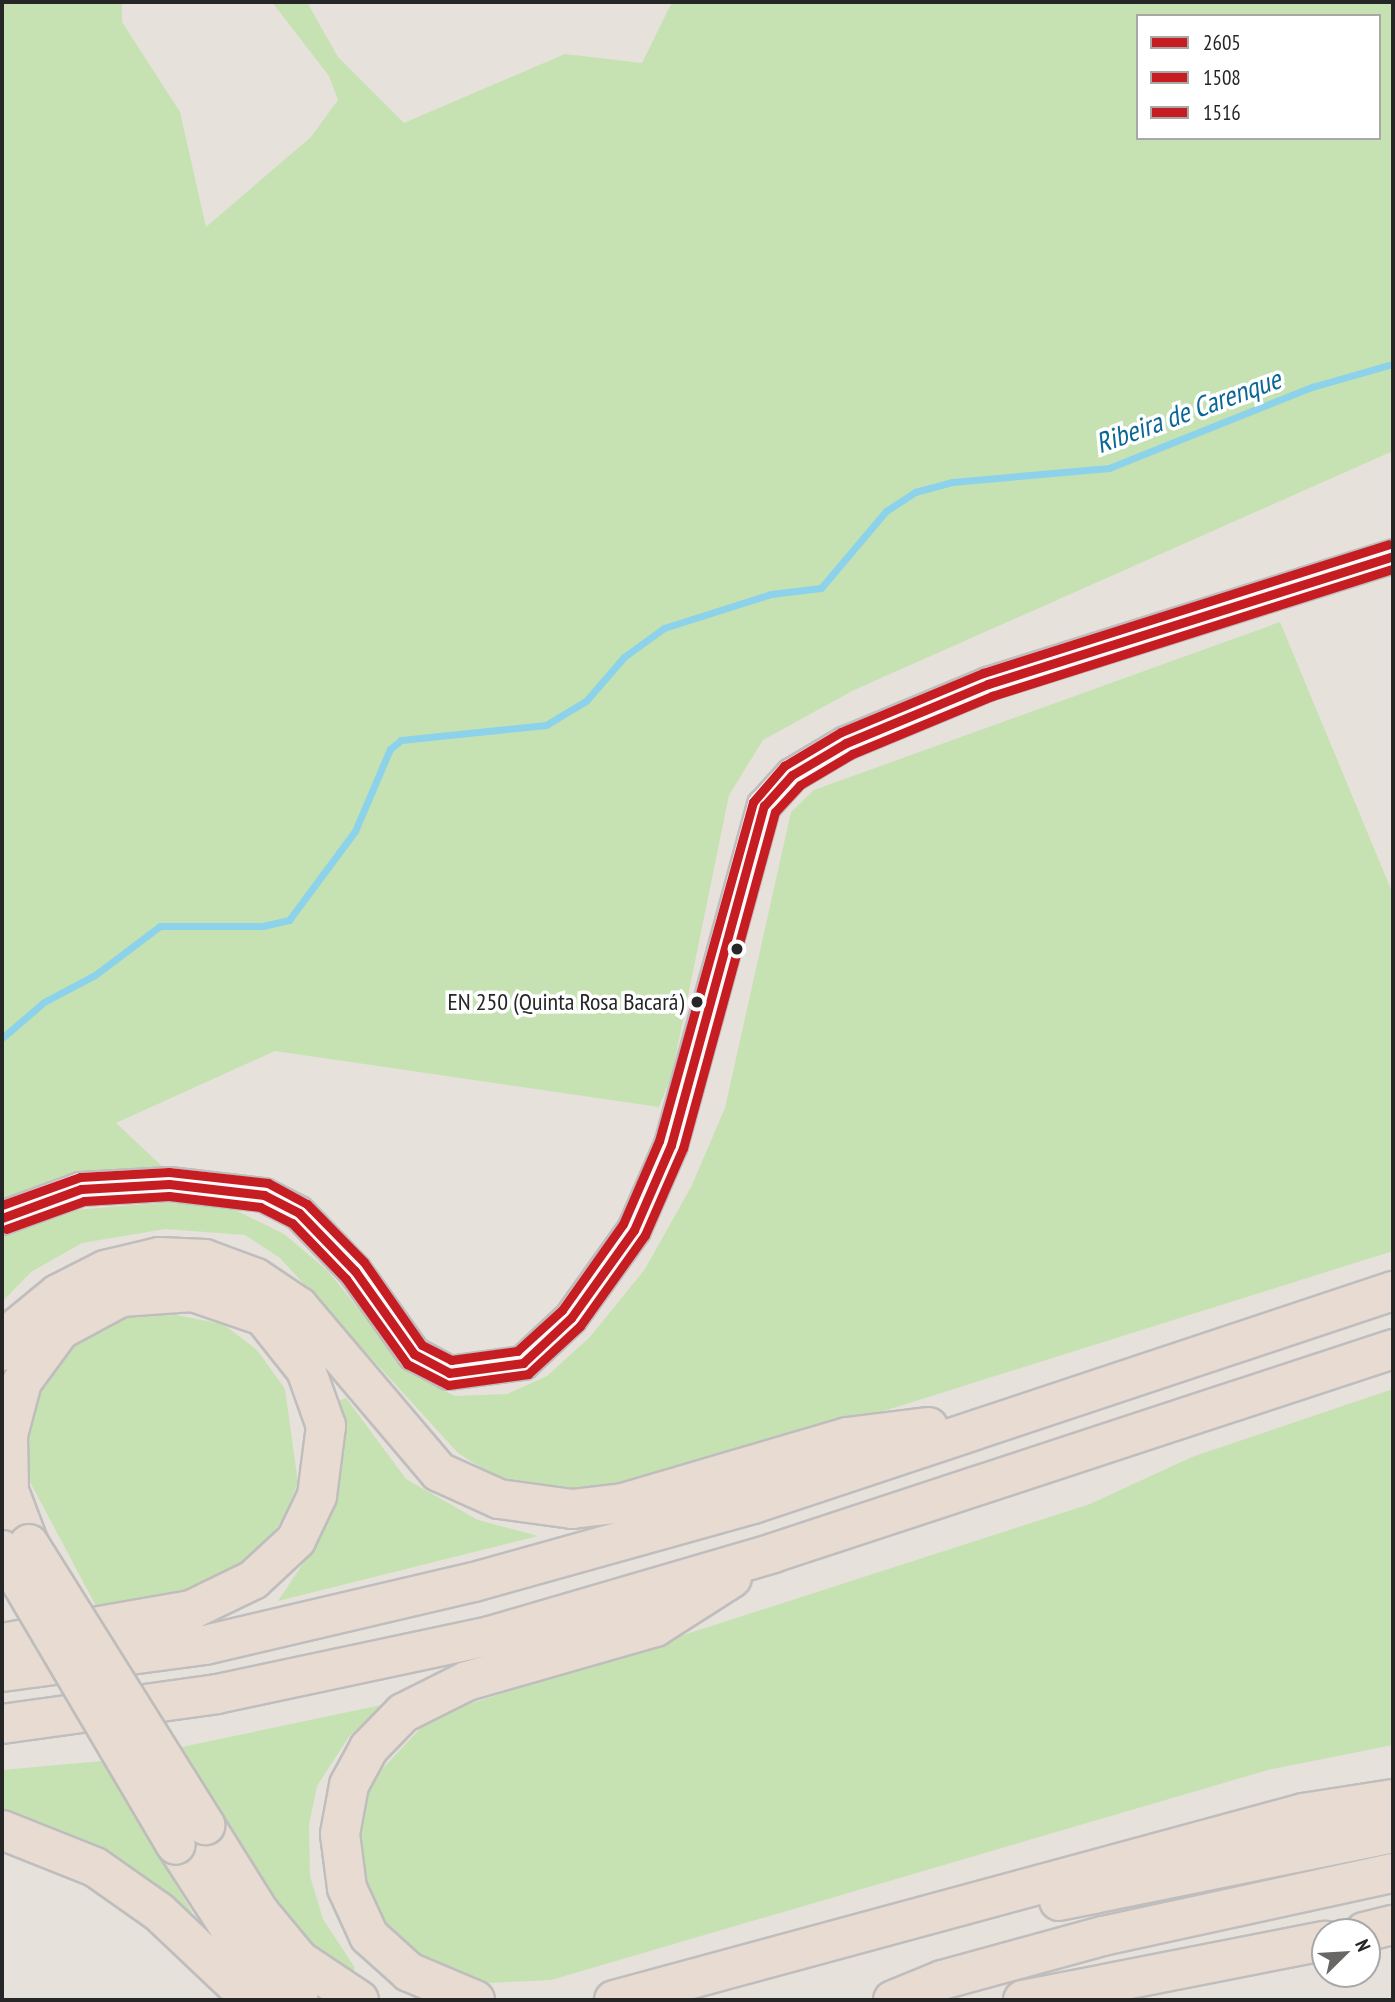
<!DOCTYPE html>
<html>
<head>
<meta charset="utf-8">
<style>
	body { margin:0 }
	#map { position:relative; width:1395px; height:2002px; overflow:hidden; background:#e6e1db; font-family:"PT Sans Narrow",sans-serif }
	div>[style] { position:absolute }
	.green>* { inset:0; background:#c6e2b2 }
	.stream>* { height:7px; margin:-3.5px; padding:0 3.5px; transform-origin:3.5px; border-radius:3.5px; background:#8cd2ea }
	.roads { filter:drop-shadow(2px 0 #bfbdbd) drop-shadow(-2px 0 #bfbdbd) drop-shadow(0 2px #bfbdbd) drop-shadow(0 -2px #bfbdbd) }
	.secondary>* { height:32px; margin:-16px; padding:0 16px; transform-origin:16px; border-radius:16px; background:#fbfafa }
	.highway>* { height:38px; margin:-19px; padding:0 19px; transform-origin:19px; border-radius:19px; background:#e8dbd1 }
	.bridges { filter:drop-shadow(2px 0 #bebdbb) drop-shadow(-2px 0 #bebdbb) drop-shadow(0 2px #bebdbb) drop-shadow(0 -2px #bebdbb) }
	.highway-bridge>* { height:38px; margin:-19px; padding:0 19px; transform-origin:19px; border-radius:19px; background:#e8dbd1 }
	.bus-1>* { height:9px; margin:-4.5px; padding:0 4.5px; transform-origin:4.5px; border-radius:4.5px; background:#c61d23 }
	.bus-2>* { height:9px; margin:-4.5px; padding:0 4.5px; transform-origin:4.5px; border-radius:4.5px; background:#c61d23 }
	.bus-3>* { height:9px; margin:-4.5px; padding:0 4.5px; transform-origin:4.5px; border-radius:4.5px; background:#c61d23 }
	.dots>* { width:19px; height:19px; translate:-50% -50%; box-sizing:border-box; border:4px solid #fff; border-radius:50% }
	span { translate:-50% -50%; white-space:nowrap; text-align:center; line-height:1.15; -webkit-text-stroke:7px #fff; paint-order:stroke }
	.bus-label { font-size:24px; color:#262626 }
	.right { translate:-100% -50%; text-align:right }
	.water-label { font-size:28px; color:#0a6697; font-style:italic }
	.frame { position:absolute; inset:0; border:4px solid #262626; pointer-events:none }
	.legend { position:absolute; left:1136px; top:14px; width:245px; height:126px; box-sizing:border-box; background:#fff; border:2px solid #a8a8a8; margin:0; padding:9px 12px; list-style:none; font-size:21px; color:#262626 }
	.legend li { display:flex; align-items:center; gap:14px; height:35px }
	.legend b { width:35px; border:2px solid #a8a8a8 }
	.north { position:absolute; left:1311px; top:1918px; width:70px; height:70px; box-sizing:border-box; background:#fff; border:2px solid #a8a8a8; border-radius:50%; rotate:66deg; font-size:19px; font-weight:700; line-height:28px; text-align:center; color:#262626 }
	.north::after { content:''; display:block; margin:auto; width:24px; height:32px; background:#696765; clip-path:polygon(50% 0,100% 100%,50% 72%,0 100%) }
</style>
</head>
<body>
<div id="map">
	<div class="green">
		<i style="clip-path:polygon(evenodd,2px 2px,122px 2px,122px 22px,180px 112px,206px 227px,311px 137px,338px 100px,329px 76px,272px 2px,307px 2px,338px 57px,404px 123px,565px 54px,642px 63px,672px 2px,1393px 2px,1393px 451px,854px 690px,763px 740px,729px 795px,672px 1074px,659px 1107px,275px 1051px,116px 1123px,164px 1168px,67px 1176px,2px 1209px,2px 2px,1138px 16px,1379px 16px,1379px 138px,1138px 138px,1138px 16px)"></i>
		<i style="clip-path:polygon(1280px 622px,1393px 894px,1393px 1251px,887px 1410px,580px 1494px,499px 1479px,458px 1453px,280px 1258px,245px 1235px,165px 1229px,82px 1243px,31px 1272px,2px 1302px,2px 1236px,49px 1212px,160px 1203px,225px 1205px,284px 1234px,328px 1271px,411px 1374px,455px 1396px,507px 1394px,547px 1376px,590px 1337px,645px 1269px,692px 1185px,725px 1108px,791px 812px,814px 790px)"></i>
		<i style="clip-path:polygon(176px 1315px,223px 1324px,257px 1350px,285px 1389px,298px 1483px,283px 1519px,259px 1552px,220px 1584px,183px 1598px,97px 1608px,29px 1480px,29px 1409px,59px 1354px,125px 1316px)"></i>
		<i style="clip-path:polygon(1393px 1389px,1393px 1745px,1268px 1770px,551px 1980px,490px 1983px,443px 1972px,409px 1952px,376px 1913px,359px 1868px,357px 1830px,369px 1783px,432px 1716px,1090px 1504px,1192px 1457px)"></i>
		<i style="clip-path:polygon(346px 1398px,406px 1479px,478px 1520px,538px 1536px,278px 1601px,306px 1559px,341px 1473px,336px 1402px)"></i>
		<i style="clip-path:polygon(386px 1704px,350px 1735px,317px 1786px,309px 1825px,310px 1876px,323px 1919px,355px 1968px,348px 1978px,293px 1926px,182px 1747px)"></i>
		<i style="clip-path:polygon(102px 1761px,192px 1912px,184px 1920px,2px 1816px,2px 1770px)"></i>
	</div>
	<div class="stream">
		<i style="left:2px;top:1038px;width:55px;rotate:-40.6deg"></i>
		<i style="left:44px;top:1002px;width:58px;rotate:-27.9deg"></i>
		<i style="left:95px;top:975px;width:81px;rotate:-37deg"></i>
		<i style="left:160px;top:926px;width:103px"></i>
		<i style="left:263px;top:926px;width:27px;rotate:-13deg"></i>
		<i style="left:289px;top:920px;width:111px;rotate:-53.4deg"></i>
		<i style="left:355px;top:831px;width:89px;rotate:-66.9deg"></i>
		<i style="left:390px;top:749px;width:14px;rotate:-39deg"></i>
		<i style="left:401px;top:740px;width:146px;rotate:-5.9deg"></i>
		<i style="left:546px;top:725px;width:47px;rotate:-31deg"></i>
		<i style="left:586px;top:701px;width:58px;rotate:-49.2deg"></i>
		<i style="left:624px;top:657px;width:49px;rotate:-35.9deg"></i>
		<i style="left:664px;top:628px;width:112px;rotate:-17.6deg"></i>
		<i style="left:771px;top:594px;width:50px;rotate:-6.8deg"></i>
		<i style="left:821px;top:588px;width:101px;rotate:-49.8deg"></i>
		<i style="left:886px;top:511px;width:35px;rotate:-33deg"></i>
		<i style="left:915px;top:492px;width:38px;rotate:-15deg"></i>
		<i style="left:952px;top:482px;width:158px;rotate:-5.1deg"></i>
		<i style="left:1109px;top:468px;width:219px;rotate:-21.8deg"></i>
		<i style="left:1312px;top:387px;width:84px;rotate:-15.9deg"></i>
	</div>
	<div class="roads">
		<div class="secondary">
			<i style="left:2px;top:1218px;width:84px;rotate:-20.2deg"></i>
			<i style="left:81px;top:1189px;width:88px;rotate:-3.3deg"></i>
			<i style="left:169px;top:1184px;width:96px;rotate:6.6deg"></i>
			<i style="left:264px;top:1195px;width:39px;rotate:27deg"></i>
			<i style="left:299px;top:1213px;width:81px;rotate:46deg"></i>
			<i style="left:355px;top:1271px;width:102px;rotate:54.6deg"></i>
			<i style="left:414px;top:1354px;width:40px;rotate:28deg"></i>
			<i style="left:449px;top:1373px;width:75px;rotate:-7.7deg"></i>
			<i style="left:523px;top:1363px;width:66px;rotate:-43.2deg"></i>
			<i style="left:571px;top:1318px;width:108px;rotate:-54.4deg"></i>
			<i style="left:634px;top:1230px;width:93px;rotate:-66.5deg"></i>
			<i style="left:671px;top:1145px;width:352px;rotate:-74.7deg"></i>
			<i style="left:764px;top:806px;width:42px;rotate:-47.9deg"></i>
			<i style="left:792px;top:775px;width:63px;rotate:-30.7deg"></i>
			<i style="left:846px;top:743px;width:154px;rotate:-22.6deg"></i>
			<i style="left:988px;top:684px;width:425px;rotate:-17.5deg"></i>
		</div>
		<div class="highway">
			<i style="left:2px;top:1351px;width:30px;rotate:-56deg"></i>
			<i style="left:19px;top:1326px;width:50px;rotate:-39.4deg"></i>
			<i style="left:58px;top:1294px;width:53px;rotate:-27.1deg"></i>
			<i style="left:105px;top:1270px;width:56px;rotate:-13.5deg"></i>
			<i style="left:159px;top:1257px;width:46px;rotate:2.5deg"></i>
			<i style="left:205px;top:1259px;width:54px;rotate:20.4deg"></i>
			<i style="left:256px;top:1278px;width:52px;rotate:34deg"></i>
			<i style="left:299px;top:1307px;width:216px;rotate:49.7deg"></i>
			<i style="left:439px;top:1472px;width:66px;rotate:24.2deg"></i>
			<i style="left:499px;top:1499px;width:74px;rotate:7.8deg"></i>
			<i style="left:572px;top:1509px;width:51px;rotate:-6.7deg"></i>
			<i style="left:623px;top:1503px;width:234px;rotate:-16.4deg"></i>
			<i style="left:847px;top:1437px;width:82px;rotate:-7deg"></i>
			<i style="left:2px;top:1643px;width:192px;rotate:-9.9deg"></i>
			<i style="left:191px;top:1610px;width:69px;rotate:-25.8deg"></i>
			<i style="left:253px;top:1580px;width:59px;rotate:-42.9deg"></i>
			<i style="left:296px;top:1540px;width:49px;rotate:-64.5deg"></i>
			<i style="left:317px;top:1496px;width:71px;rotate:-82.7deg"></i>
			<i style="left:326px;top:1426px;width:59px;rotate:-109.7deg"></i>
			<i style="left:306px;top:1370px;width:69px;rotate:-128.5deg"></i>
			<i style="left:263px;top:1316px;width:74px;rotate:-161.1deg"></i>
			<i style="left:193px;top:1292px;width:72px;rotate:176deg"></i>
			<i style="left:121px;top:1297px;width:69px;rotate:151.6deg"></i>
			<i style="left:60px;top:1330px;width:64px;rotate:126.2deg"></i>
			<i style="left:22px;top:1382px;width:55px;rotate:104.8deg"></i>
			<i style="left:8px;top:1435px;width:56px;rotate:89deg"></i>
			<i style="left:9px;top:1491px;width:57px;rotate:69.3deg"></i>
			<i style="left:2px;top:1672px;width:205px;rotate:-7.6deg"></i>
			<i style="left:205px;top:1645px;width:276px;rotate:-13.2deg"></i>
			<i style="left:474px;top:1582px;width:290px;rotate:-15.6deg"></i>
			<i style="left:753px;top:1504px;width:675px;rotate:-18.41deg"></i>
			<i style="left:2px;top:1724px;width:217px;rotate:-7.9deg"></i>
			<i style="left:217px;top:1694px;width:279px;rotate:-12deg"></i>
			<i style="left:490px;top:1636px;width:295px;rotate:-16.3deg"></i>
			<i style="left:773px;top:1553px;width:653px;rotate:-18.21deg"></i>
			<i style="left:205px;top:1825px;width:104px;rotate:58deg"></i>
			<i style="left:260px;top:1913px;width:61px;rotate:50.3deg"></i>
			<i style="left:299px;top:1960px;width:72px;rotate:33.7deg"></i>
			<i style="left:2px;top:1830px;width:100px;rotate:21.7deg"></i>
			<i style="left:95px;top:1867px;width:78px;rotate:35.1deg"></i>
			<i style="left:159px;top:1912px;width:128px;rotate:43.4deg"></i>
			<i style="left:176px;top:1845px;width:103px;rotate:57.2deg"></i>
			<i style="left:232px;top:1932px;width:95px;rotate:45.4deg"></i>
			<i style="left:1059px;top:1901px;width:341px;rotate:-11.5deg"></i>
			<i style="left:1364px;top:1932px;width:30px;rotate:-14deg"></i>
			<i style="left:475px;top:2000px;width:72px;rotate:-157deg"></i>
			<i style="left:409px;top:1972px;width:54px;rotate:-138deg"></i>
			<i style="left:369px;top:1936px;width:53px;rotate:-114.6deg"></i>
			<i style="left:347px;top:1888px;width:54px;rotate:-97.4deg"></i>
			<i style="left:340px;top:1834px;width:50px;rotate:-79.6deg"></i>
			<i style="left:349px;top:1785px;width:42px;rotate:-61.6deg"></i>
			<i style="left:369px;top:1748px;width:49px;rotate:-45.8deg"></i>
			<i style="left:403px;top:1713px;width:72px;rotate:-26.6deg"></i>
			<i style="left:467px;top:1681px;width:196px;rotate:-16deg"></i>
			<i style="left:655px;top:1627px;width:91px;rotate:-32.5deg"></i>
			<i style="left:614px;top:2000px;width:714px;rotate:-15.18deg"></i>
			<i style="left:1303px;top:1813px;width:91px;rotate:-8.8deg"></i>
			<i style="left:893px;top:2000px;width:53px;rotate:-22.2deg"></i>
			<i style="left:942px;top:1980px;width:167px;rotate:-15.3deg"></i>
			<i style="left:1103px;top:1936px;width:297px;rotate:-12.3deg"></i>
			<i style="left:1023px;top:2000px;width:308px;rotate:-11.1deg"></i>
		</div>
	</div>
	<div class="bridges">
		<div class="highway-bridge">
			<i style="left:29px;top:1544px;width:332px;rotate:57.9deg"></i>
			<i style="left:2px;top:1550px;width:342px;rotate:59.5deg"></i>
		</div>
	</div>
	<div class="bus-1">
		<i style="left:2px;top:1218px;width:84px;rotate:-20.2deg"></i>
		<i style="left:81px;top:1189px;width:88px;rotate:-3.3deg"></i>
		<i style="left:169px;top:1184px;width:96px;rotate:6.6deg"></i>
		<i style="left:264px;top:1195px;width:39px;rotate:27deg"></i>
		<i style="left:299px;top:1213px;width:81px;rotate:46deg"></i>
		<i style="left:355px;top:1271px;width:102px;rotate:54.6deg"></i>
		<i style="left:414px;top:1354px;width:40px;rotate:28deg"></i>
		<i style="left:449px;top:1373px;width:75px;rotate:-7.7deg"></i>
		<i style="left:523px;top:1363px;width:66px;rotate:-43.2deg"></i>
		<i style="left:571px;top:1318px;width:108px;rotate:-54.4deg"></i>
		<i style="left:634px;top:1230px;width:93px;rotate:-66.5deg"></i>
		<i style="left:671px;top:1145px;width:352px;rotate:-74.7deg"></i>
		<i style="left:764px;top:806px;width:42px;rotate:-47.9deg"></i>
		<i style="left:792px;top:775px;width:63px;rotate:-30.7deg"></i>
		<i style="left:846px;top:743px;width:154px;rotate:-22.6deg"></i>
		<i style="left:988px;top:684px;width:425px;rotate:-17.5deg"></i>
	</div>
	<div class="bus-2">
		<i style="left:6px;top:1229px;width:83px;rotate:-19.7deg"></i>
		<i style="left:84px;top:1201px;width:85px;rotate:-3.4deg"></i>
		<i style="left:169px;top:1196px;width:92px;rotate:6.9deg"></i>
		<i style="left:260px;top:1207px;width:36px;rotate:27deg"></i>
		<i style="left:292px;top:1223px;width:78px;rotate:46deg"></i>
		<i style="left:346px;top:1279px;width:105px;rotate:54.3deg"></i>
		<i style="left:407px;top:1364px;width:46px;rotate:27.1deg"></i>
		<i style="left:448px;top:1385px;width:81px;rotate:-7.8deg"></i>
		<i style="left:528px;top:1374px;width:71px;rotate:-42.7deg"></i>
		<i style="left:580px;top:1326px;width:112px;rotate:-54.5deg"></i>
		<i style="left:645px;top:1235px;width:95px;rotate:-66.4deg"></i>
		<i style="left:683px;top:1148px;width:348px;rotate:-74.7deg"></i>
		<i style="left:775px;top:812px;width:37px;rotate:-47deg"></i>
		<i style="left:800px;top:785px;width:61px;rotate:-30.8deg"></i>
		<i style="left:852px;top:754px;width:152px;rotate:-22.5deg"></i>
		<i style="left:992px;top:696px;width:421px;rotate:-17.6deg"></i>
	</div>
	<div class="bus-3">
		<i style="left:2px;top:1205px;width:83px;rotate:-19.7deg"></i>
		<i style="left:80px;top:1177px;width:89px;rotate:-3.2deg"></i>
		<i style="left:169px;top:1172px;width:100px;rotate:6.3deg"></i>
		<i style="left:268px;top:1183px;width:44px;rotate:28.3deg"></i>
		<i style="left:307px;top:1204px;width:81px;rotate:45.5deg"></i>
		<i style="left:364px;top:1262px;width:101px;rotate:55.1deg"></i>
		<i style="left:422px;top:1345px;width:33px;rotate:27deg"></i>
		<i style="left:451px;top:1360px;width:67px;rotate:-7.8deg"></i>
		<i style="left:517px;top:1351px;width:61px;rotate:-42.3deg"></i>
		<i style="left:562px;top:1310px;width:105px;rotate:-54.7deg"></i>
		<i style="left:623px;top:1224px;width:90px;rotate:-66.6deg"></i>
		<i style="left:659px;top:1141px;width:352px;rotate:-74.5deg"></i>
		<i style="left:753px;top:802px;width:48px;rotate:-49.3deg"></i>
		<i style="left:784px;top:766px;width:66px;rotate:-30.8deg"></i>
		<i style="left:841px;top:732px;width:154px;rotate:-22.6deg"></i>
		<i style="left:983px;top:673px;width:426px;rotate:-17.6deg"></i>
	</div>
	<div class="dots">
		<i style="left:737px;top:949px;background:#262626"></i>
		<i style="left:697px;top:1002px;background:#262626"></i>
	</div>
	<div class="bus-label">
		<span class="right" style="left:684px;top:1002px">EN 250 (Quinta Rosa Bacará)</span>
	</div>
	<div class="water-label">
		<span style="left:1188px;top:411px;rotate:-20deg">Ribeira de Carenque</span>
	</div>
	<div class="frame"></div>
	<ul class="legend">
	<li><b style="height:9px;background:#c61d23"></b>2605</li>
	<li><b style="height:9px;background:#c61d23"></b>1508</li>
	<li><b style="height:9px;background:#c61d23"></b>1516</li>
	</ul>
	<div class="north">N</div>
</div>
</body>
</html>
